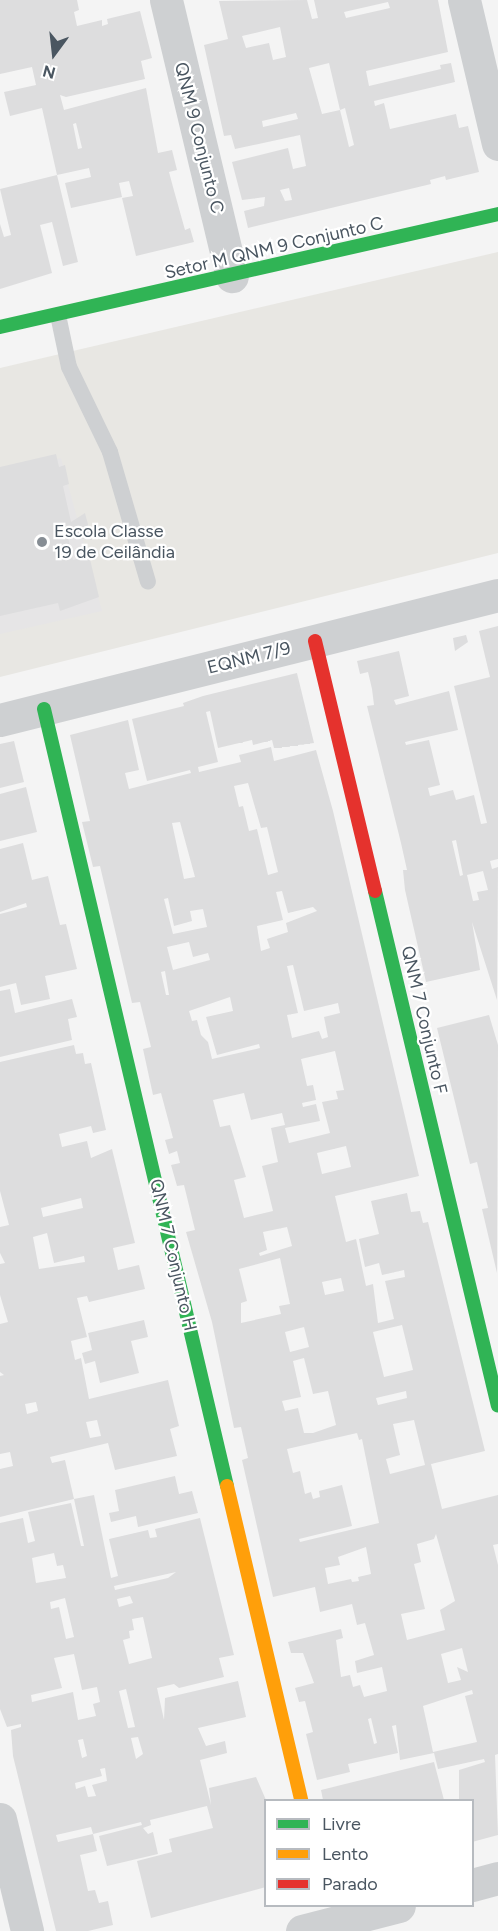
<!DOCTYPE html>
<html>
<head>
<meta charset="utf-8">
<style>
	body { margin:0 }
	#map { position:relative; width:498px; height:1931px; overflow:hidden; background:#f4f4f4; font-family:Figtree,sans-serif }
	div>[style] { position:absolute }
	.commercial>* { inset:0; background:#e8e7e3 }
	.education>* { inset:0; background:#e6e5e6 }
	.building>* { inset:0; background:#ddddde }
	.lane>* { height:16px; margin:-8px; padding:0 8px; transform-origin:8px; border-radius:8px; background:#ced0d2 }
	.street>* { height:33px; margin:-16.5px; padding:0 16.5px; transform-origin:16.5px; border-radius:16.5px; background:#ced0d2 }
	.fast>* { height:14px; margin:-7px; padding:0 7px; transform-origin:7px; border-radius:7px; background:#30b455 }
	.slow>* { height:14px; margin:-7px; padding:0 7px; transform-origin:7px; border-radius:7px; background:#ff9f0a }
	.jam>* { height:14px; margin:-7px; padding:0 7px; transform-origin:7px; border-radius:7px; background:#e5322d }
	.dots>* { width:16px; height:16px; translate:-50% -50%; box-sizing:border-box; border:3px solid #fff; border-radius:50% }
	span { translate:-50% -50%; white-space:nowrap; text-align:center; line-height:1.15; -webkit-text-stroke:4.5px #fff; paint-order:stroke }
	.street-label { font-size:18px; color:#4a5661 }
	.poi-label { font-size:18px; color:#4a5661 }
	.left { translate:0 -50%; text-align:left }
	.legend { position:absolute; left:264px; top:1799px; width:210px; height:108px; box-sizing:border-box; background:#fff; border:2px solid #b7bbc0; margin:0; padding:8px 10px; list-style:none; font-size:18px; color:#4a5661 }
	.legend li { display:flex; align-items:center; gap:12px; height:30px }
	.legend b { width:30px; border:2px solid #b7bbc0 }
	.north { position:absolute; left:24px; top:24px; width:60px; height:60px; -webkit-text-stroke:4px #fff; paint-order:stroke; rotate:195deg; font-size:16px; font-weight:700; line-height:24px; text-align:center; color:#4a5661 }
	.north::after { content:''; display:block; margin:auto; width:21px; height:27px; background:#4a5661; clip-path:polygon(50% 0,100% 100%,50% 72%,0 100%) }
</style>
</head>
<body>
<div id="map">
	<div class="commercial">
		<i style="clip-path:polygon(498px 252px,498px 553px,0 677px,0 368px)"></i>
	</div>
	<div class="education">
		<i style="clip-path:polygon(61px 458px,102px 611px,0 634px,0 473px)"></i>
	</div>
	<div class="building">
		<i style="clip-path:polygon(evenodd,0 0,77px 0,79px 10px,74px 12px,77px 26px,102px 20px,102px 26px,108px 24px,107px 19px,140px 11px,152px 58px,141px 61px,145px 79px,66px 97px,60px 95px,64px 110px,146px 88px,158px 153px,172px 150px,177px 170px,169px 172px,173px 187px,185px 230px,190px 228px,194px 242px,136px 256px,122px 198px,133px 196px,129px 181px,119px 183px,122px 197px,71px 208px,65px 183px,91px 177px,89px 168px,57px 175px,78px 262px,63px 266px,52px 222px,40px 225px,52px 273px,0 289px,0 224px,4px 237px,11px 235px,0 189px,57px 175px,42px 108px,10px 116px,4px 92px,36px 85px,32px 67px,0 74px,0 0,76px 123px,82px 148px,78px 149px,73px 124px,76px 123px)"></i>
		<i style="clip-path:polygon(evenodd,307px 0,312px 19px,318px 18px,314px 0,438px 0,448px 52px,366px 71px,369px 86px,441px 69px,440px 65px,451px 63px,455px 82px,374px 101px,375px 106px,384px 103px,390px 129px,456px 114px,459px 128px,468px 126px,479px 172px,446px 180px,445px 176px,430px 180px,431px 184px,248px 228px,244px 211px,264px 206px,265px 197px,242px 200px,232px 162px,288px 148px,293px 169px,306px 166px,300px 135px,235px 149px,231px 135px,224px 136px,204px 45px,228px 39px,219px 1px,307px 0,388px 2px,390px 8px,346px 18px,344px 12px,388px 2px,307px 0,280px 27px,286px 57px,273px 60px,269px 43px,246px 48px,242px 36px,280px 27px,307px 0,329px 63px,340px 110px,322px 114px,309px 68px,329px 63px,307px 0,345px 108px,354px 145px,349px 147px,340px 110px,345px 108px,307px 0,296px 113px,298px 119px,263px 127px,262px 121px,296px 113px,307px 0,289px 188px,292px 200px,285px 201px,280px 190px,289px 188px)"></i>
		<i style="clip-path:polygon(56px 454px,59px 467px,65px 465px,69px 484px,63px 486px,71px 522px,85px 513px,92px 540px,68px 537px,73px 560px,89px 555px,99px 597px,60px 611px,58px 603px,0 616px,0 467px)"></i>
		<i style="clip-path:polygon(evenodd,498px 626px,498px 859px,490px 861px,492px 869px,498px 867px,497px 1000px,472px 922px,480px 970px,426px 982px,405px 890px,403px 870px,407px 870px,401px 843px,367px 706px,374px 705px,372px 689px,368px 672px,360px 674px,357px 661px,399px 651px,409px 696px,394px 700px,396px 705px,449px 691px,458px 730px,405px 742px,406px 745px,429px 740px,440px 785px,428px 788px,430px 796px,453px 790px,456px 800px,474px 795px,481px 824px,487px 823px,454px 686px,490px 677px,479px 631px,498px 626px,456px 840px,463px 875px,460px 876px,452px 841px,456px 840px,498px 626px,483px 871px,488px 890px,477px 892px,479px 900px,473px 901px,467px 875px,483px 871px)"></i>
		<i style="clip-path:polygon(466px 635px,468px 642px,455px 651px,453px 638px)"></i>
		<i style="clip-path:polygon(evenodd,297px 673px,314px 743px,274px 748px,272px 740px,253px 745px,252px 740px,218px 748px,210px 711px,206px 712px,218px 762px,198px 767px,199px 772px,241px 762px,239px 755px,271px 747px,274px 761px,316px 750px,333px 811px,419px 1176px,335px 1196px,346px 1242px,356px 1239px,366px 1286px,373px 1284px,378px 1323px,394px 1319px,385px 1281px,405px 1277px,404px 1270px,382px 1275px,379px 1263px,365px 1267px,359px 1239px,379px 1234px,371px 1201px,407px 1193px,411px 1212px,420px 1211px,423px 1223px,428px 1222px,485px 1451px,431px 1464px,442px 1509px,498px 1495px,498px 1544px,493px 1545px,498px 1565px,498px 1754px,495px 1755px,498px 1835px,472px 1842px,472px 1800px,459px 1800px,459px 1770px,485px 1762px,484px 1759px,438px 1769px,434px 1753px,400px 1760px,396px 1725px,392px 1726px,398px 1753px,348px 1764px,350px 1772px,317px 1780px,306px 1734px,313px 1732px,305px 1701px,299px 1702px,295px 1688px,314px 1683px,303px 1653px,291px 1653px,288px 1642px,341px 1629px,343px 1638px,336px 1640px,341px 1677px,350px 1675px,353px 1687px,360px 1685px,364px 1697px,387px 1691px,382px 1667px,357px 1673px,355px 1661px,374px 1655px,365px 1623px,357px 1625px,352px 1604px,320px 1612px,315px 1587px,273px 1597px,242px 1460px,248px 1458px,241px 1427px,234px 1428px,212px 1322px,186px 1232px,195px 1230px,184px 1185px,177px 1186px,171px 1165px,180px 1163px,177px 1151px,169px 1154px,165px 1140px,173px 1138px,161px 1093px,153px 1095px,143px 1049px,151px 1047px,140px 1002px,132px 1003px,100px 866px,93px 867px,82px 822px,90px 821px,70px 735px,128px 720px,139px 770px,125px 773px,129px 789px,191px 773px,190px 770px,147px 781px,132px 719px,184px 706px,183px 703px,203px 696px,297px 673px,248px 783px,261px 828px,267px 827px,278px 872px,268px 875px,257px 829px,249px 831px,243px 806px,239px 807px,234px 786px,248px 783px,297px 673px,180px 822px,195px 877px,184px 879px,172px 823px,180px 822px,297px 673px,282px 891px,288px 913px,313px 907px,317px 911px,286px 923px,288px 932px,267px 939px,270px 948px,261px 951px,257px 926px,283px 920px,276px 892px,282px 891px,297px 673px,168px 898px,174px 926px,192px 921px,190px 911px,203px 909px,207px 927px,173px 934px,164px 899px,168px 898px,297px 673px,189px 942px,193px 957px,208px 953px,210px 960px,173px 970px,167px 947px,189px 942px,297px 673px,293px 965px,304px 1011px,338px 1003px,340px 1013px,324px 1017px,328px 1037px,322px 1039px,319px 1031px,292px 1038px,287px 1015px,298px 1013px,287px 966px,293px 965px,297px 673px,165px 971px,169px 995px,166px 995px,161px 972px,165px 971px,297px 673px,230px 997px,233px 1011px,206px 1017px,217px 1055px,259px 1044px,260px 1048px,212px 1059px,208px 1042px,201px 1035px,197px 1020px,192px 1021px,189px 1011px,230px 997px,297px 673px,335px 1051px,344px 1090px,336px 1091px,338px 1099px,322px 1102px,330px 1133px,289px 1143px,285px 1128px,320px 1121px,316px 1104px,303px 1107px,302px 1103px,316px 1100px,313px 1085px,307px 1086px,301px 1059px,335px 1051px,297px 673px,244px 1093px,251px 1120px,282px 1113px,285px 1125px,271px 1128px,278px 1162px,262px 1166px,273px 1211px,244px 1218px,234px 1180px,246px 1177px,230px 1125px,220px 1127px,213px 1100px,244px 1093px,297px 673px,346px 1146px,351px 1167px,322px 1174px,317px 1153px,346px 1146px,297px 673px,287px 1227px,292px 1246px,260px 1256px,259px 1253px,267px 1250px,263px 1232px,287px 1227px,297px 673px,280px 1258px,290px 1304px,279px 1306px,281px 1314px,241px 1323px,241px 1303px,247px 1301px,239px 1269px,280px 1258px,297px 673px,341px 1278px,344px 1291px,325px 1295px,322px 1282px,341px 1278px,297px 673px,402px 1325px,413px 1370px,384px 1377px,373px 1332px,402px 1325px,297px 673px,304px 1327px,309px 1347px,290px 1352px,285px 1332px,304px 1327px,297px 673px,304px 1358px,313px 1394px,328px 1391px,336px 1425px,313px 1433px,304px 1433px,298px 1408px,285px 1411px,282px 1401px,301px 1397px,293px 1361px,304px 1358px,297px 673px,406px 1391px,407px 1398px,378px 1405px,376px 1398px,406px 1391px,297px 673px,414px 1420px,425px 1465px,390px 1474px,386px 1459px,400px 1455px,393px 1424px,414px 1420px,297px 673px,357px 1433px,359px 1440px,362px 1439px,379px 1523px,300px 1542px,299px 1539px,352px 1526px,342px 1485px,319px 1491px,320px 1497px,313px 1499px,311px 1492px,305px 1494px,300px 1471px,293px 1473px,287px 1449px,357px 1433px,297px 673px,436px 1534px,455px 1601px,440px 1610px,445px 1630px,407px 1640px,401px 1614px,425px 1609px,414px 1564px,421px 1562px,417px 1544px,434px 1539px,436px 1534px,297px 673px,366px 1547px,371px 1574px,358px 1577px,359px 1581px,352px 1582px,351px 1579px,328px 1584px,325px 1568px,340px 1565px,338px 1557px,366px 1547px,297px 673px,462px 1648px,468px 1672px,457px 1667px,461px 1680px,448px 1683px,441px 1654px,462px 1648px,297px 673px,472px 1690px,473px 1694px,465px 1696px,477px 1742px,433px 1752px,423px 1706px,472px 1690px,297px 673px,371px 1718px,377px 1743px,374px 1744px,368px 1719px,371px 1718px)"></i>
		<i style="clip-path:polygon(14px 741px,24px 782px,0 788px,0 744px)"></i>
		<i style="clip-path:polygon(26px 787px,37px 832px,0 841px,0 794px)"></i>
		<i style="clip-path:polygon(23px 843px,32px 880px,48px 876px,60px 925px,66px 924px,77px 969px,45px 976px,50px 999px,21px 1005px,16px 983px,0 987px,0 914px,27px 907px,26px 903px,0 912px,0 849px)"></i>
		<i style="clip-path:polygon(10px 989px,15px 1013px,72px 999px,77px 1017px,68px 1019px,72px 1040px,0 1057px,0 991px)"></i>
		<i style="clip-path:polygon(489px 1015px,498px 1045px,497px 1273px,482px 1209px,488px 1208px,477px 1162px,470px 1164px,437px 1028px)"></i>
		<i style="clip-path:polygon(evenodd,74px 1045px,76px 1054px,83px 1053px,85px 1064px,91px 1063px,106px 1130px,93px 1133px,91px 1126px,59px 1134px,62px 1147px,87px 1141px,91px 1158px,112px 1149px,135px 1243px,113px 1248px,118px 1270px,139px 1265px,145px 1289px,89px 1302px,87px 1296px,77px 1298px,87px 1337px,71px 1341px,75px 1360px,81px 1358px,89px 1399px,168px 1380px,179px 1426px,170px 1429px,177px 1456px,115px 1470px,108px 1443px,50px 1457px,52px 1463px,65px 1460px,74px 1499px,0 1517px,0 1469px,13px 1466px,10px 1452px,0 1454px,0 1376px,4px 1375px,0 1372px,0 1324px,8px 1322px,0 1295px,0 1264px,5px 1263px,0 1253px,0 1227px,9px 1225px,0 1191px,0 1062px,74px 1045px,81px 1198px,83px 1208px,43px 1217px,41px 1208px,81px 1198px,74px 1045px,47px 1233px,54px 1263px,84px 1256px,85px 1262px,39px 1269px,33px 1237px,47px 1233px,74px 1045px,36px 1402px,38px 1411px,27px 1414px,25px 1404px,36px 1402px,74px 1045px,97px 1420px,101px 1436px,90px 1438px,86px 1422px,97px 1420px)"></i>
		<i style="clip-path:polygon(144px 1320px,148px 1337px,131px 1341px,139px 1373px,100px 1383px,95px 1361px,85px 1364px,82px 1353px,92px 1350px,88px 1333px)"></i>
		<i style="clip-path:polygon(175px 1476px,179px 1494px,192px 1491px,198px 1513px,138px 1527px,136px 1516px,111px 1522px,109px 1513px,119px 1511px,115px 1490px)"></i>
		<i style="clip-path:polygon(evenodd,94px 1495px,111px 1578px,118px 1576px,109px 1539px,148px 1530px,150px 1538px,157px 1537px,155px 1529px,200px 1518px,234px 1655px,219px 1658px,224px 1677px,179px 1688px,174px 1684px,157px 1688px,164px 1720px,165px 1698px,238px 1681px,246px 1717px,198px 1728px,206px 1746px,225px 1741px,227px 1753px,200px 1760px,211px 1805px,209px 1788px,256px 1777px,266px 1800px,266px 1887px,151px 1918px,137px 1861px,172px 1852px,169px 1839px,213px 1828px,207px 1806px,150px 1820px,151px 1825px,143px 1828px,148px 1834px,153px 1832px,158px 1854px,107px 1866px,99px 1836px,142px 1825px,141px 1822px,93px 1834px,91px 1827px,56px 1835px,58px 1842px,93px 1834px,97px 1851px,80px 1855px,88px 1891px,95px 1890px,99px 1903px,108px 1901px,113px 1925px,88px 1931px,56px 1931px,13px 1756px,11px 1730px,21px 1727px,21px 1724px,7px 1727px,0 1709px,0 1523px,23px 1518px,28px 1543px,35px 1541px,28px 1512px,71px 1503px,81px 1546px,84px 1546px,74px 1499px,94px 1495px,54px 1553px,57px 1566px,63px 1565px,66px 1578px,36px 1583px,32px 1558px,54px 1553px,94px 1495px,176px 1572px,168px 1578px,115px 1590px,114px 1586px,176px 1572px,94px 1495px,130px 1596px,133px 1603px,119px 1607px,117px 1599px,130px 1596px,94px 1495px,65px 1598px,74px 1637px,66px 1639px,59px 1607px,51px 1609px,50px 1602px,65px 1598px,94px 1495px,143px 1617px,152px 1658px,129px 1664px,123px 1640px,130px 1638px,129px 1631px,134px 1630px,132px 1619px,143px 1617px,94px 1495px,74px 1654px,82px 1690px,97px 1687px,100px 1702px,93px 1704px,96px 1716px,78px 1720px,73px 1692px,32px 1702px,31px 1695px,62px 1688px,54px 1658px,74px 1654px,94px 1495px,126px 1689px,135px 1727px,128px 1728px,119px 1691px,126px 1689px,94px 1495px,138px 1737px,143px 1754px,136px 1759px,131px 1738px,138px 1737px,94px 1495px,83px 1739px,87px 1756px,82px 1758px,78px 1740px,83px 1739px,94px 1495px,105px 1768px,107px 1781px,92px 1785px,96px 1796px,88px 1797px,85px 1786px,76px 1789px,75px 1783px,102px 1776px,100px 1769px,105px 1768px)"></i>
		<i style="clip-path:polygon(434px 1762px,444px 1800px,323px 1800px,321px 1790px)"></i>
	</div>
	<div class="lane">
		<i style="left:58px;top:315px;width:53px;rotate:78.1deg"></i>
		<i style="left:69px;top:367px;width:94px;rotate:64.2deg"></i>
		<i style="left:110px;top:452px;width:135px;rotate:73.7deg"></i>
	</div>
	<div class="street">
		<i style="left:166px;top:0;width:284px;rotate:76.6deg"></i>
		<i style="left:464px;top:0;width:148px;rotate:76.7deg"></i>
		<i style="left:0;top:720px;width:513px;rotate:-14.09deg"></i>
		<i style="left:0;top:1819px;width:115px;rotate:76.4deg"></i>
		<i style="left:472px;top:1885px;width:27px;rotate:-15deg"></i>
		<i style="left:302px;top:1931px;width:100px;rotate:-14.5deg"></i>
	</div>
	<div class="fast">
		<i style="left:0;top:327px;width:511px;rotate:-12.78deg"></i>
		<i style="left:44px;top:709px;width:798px;rotate:76.75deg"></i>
		<i style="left:375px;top:891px;width:529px;rotate:76.57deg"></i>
	</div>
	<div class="slow">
		<i style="left:227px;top:1486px;width:323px;rotate:76.7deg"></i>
	</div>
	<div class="jam">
		<i style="left:315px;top:641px;width:257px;rotate:76.5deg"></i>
	</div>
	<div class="dots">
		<i style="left:42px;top:542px;background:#868d94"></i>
	</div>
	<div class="street-label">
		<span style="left:199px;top:138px;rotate:76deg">QNM 9 Conjunto C</span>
		<span style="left:274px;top:248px;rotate:-13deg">Setor M QNM 9 Conjunto C</span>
		<span style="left:249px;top:658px;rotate:-14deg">EQNM 7/9</span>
		<span style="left:424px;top:1020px;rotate:77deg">QNM 7 Conjunto F</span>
		<span style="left:173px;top:1255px;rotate:77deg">QNM 7 Conjunto H</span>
	</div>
	<div class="poi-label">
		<span class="left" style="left:54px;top:542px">Escola Classe<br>19 de Ceilândia</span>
	</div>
	<ul class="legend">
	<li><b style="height:8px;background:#30b455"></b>Livre</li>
	<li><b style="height:8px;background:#ff9f0a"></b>Lento</li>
	<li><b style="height:8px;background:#e5322d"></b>Parado</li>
	</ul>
	<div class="north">N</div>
</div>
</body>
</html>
